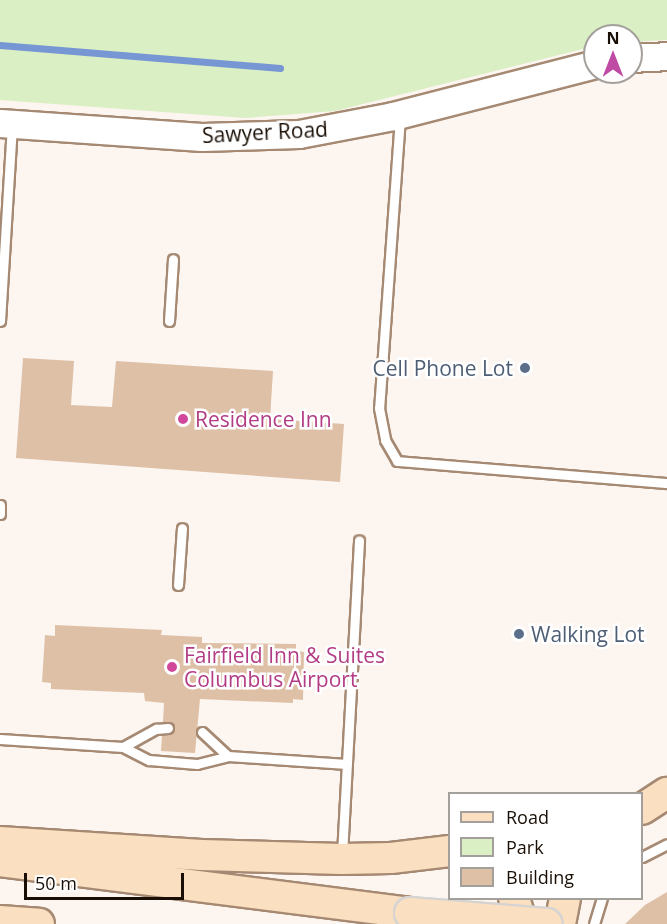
<!DOCTYPE html>
<html>
<head>
<meta charset="utf-8">
<style>
	body { margin:0 }
	#map { position:relative; width:667px; height:924px; overflow:hidden; background:#fcf5f0; font-family:"Open Sans",sans-serif }
	div>[style] { position:absolute }
	.green>* { inset:0; background:#daefc3 }
	.stream>* { height:7px; margin:-3.5px; padding:0 3.5px; transform-origin:3.5px; border-radius:3.5px; background:#7697d3 }
	.building>* { inset:0; background:#dec0a7 }
	.roads { filter:drop-shadow(2px 0 #a68972) drop-shadow(-2px 0 #a68972) drop-shadow(0 2px #a68972) drop-shadow(0 -2px #a68972) }
	.lane>* { height:9px; margin:-4.5px; padding:0 4.5px; transform-origin:4.5px; border-radius:4.5px; background:#fff }
	.secondary>* { height:27px; margin:-13.5px; padding:0 13.5px; transform-origin:13.5px; border-radius:13.5px; background:#fff }
	.primary>* { height:30px; margin:-15px; padding:0 15px; transform-origin:15px; border-radius:15px; background:#fadfc0 }
	.bridges { filter:drop-shadow(2px 0 #d6d4d2) drop-shadow(-2px 0 #d6d4d2) drop-shadow(0 2px #d6d4d2) drop-shadow(0 -2px #d6d4d2) }
	.primary-bridge>* { height:30px; margin:-15px; padding:0 15px; transform-origin:15px; border-radius:15px; background:#fadfc0 }
	.dots>* { width:16px; height:16px; translate:-50% -50%; box-sizing:border-box; border:3px solid #fff; border-radius:50% }
	span { translate:-50% -50%; white-space:nowrap; text-align:center; line-height:1.15; -webkit-text-stroke:5px #fff; paint-order:stroke }
	.street-label { font-size:21px; color:#190f06 }
	.service-label { font-size:21px; color:#4e5e75 }
	.right { translate:-100% -50%; text-align:right }
	.left { translate:0 -50%; text-align:left }
	.hotel-label { font-size:21px; color:#b23c85 }
	.legend { position:absolute; left:448px; top:792px; width:195px; height:108px; box-sizing:border-box; background:#fff; border:2px solid #a39f9b; margin:0; padding:8px 10px; list-style:none; font-size:18px; color:#190f06 }
	.legend li { display:flex; align-items:center; gap:12px; height:30px }
	.legend b { width:30px; border:2px solid #a39f9b }
	.north { position:absolute; left:583px; top:24px; width:60px; height:60px; box-sizing:border-box; background:#fff; border:2px solid #a39f9b; border-radius:50%; rotate:0deg; font-size:16px; font-weight:700; line-height:24px; text-align:center; color:#190f06 }
	.north::after { content:''; display:block; margin:auto; width:21px; height:27px; background:#bf4ba4; clip-path:polygon(50% 0,100% 100%,50% 72%,0 100%) }
	.scale { position:absolute; left:24px; top:873px; width:160px; height:27px; box-sizing:border-box; border:3px solid #190f06; border-top:0; padding-left:8px; font-size:18px; line-height:21px; white-space:nowrap; color:#190f06; -webkit-text-stroke:4px #fff; paint-order:stroke }
</style>
</head>
<body>
<div id="map">
	<div class="green">
		<i style="clip-path:polygon(0 0,667px 0,667px 40px,631px 42px,631px 36px,595px 36px,595px 46px,335px 111px,245px 118px,0 100px)"></i>
	</div>
	<div class="stream">
		<i style="left:0;top:45px;width:281px;rotate:4.7deg"></i>
	</div>
	<div class="building">
		<i style="clip-path:polygon(23px 358px,74px 361px,71px 405px,112px 407px,116px 361px,273px 371px,270px 419px,344px 424px,340px 482px,16px 458px)"></i>
		<i style="clip-path:polygon(55px 625px,162px 630px,161px 635px,202px 637px,202px 643px,296px 644px,296px 651px,304px 652px,303px 700px,293px 699px,293px 703px,200px 699px,195px 753px,161px 751px,162px 735px,171px 734px,175px 728px,171px 722px,163px 722px,164px 703px,145px 701px,144px 693px,51px 689px,51px 683px,42px 682px,45px 635px,55px 636px)"></i>
		<i style="clip-path:polygon(667px 892px,667px 924px,625px 924px,645px 905px)"></i>
	</div>
	<div class="roads">
		<div class="lane">
			<i style="left:400px;top:117px;width:292px;rotate:94.1deg"></i>
			<i style="left:379px;top:408px;width:33px;rotate:79deg"></i>
			<i style="left:385px;top:440px;width:24px;rotate:60deg"></i>
			<i style="left:397px;top:461px;width:271px;rotate:4.7deg"></i>
			<i style="left:0;top:321px;width:195px;rotate:-86.5deg"></i>
			<i style="left:169px;top:321px;width:62px;rotate:-86.3deg"></i>
			<i style="left:0;top:505px;width:9px;rotate:90deg"></i>
			<i style="left:178px;top:585px;width:57px;rotate:-86deg"></i>
			<i style="left:202px;top:732px;width:35px;rotate:43deg"></i>
			<i style="left:0;top:739px;width:123px;rotate:3.7deg"></i>
			<i style="left:123px;top:747px;width:29px;rotate:27deg"></i>
			<i style="left:149px;top:760px;width:48px;rotate:4.8deg"></i>
			<i style="left:197px;top:764px;width:32px;rotate:-14deg"></i>
			<i style="left:228px;top:756px;width:119px;rotate:3.8deg"></i>
			<i style="left:123px;top:747px;width:38px;rotate:-29deg"></i>
			<i style="left:156px;top:729px;width:12px;rotate:-5deg"></i>
			<i style="left:342px;top:855px;width:315px;rotate:-86.9deg"></i>
			<i style="left:642px;top:857px;width:28px;rotate:-27deg"></i>
			<i style="left:594px;top:924px;width:27px;rotate:-73deg"></i>
		</div>
		<div class="secondary">
			<i style="left:631px;top:58px;width:36px;rotate:-3deg"></i>
			<i style="left:0;top:123px;width:202px;rotate:4deg"></i>
			<i style="left:202px;top:137px;width:97px;rotate:-1.8deg"></i>
			<i style="left:299px;top:134px;width:96px;rotate:-10.8deg"></i>
			<i style="left:393px;top:116px;width:209px;rotate:-14.4deg"></i>
		</div>
		<div class="primary">
			<i style="left:642px;top:809px;width:30px;rotate:-33deg"></i>
			<i style="left:0;top:842px;width:202px;rotate:3.7deg"></i>
			<i style="left:202px;top:855px;width:140px;rotate:1.6deg"></i>
			<i style="left:342px;top:859px;width:49px;rotate:-1.2deg"></i>
			<i style="left:391px;top:858px;width:59px;rotate:-6.8deg"></i>
			<i style="left:0;top:861px;width:413px;rotate:7.2deg"></i>
			<i style="left:514px;top:898px;width:27px;rotate:73deg"></i>
			<i style="left:0;top:921px;width:39px;rotate:4deg"></i>
			<i style="left:560px;top:924px;width:26px;rotate:-79deg"></i>
		</div>
	</div>
	<div class="bridges">
		<div class="primary-bridge">
			<i style="left:410px;top:913px;width:137px;rotate:4.6deg"></i>
		</div>
	</div>
	<div class="dots">
		<i style="left:525px;top:368px;background:#5c6f8a"></i>
		<i style="left:183px;top:419px;background:#d1479c"></i>
		<i style="left:519px;top:634px;background:#5c6f8a"></i>
		<i style="left:172px;top:667px;background:#d1479c"></i>
	</div>
	<div class="street-label">
		<span style="left:265px;top:132px;rotate:-3deg">Sawyer Road</span>
	</div>
	<div class="service-label">
		<span class="right" style="left:513px;top:368px">Cell Phone Lot</span>
		<span class="left" style="left:531px;top:634px">Walking Lot</span>
	</div>
	<div class="hotel-label">
		<span class="left" style="left:195px;top:419px">Residence Inn</span>
		<span class="left" style="left:184px;top:667px">Fairfield Inn &amp; Suites<br>Columbus Airport</span>
	</div>
	<ul class="legend">
	<li><b style="height:8px;background:#fadfc0"></b>Road</li>
	<li><b style="height:16px;background:#daefc3"></b>Park</li>
	<li><b style="height:16px;background:#dec0a7"></b>Building</li>
	</ul>
	<div class="north">N</div>
	<div class="scale">50 m</div>
</div>
</body>
</html>
